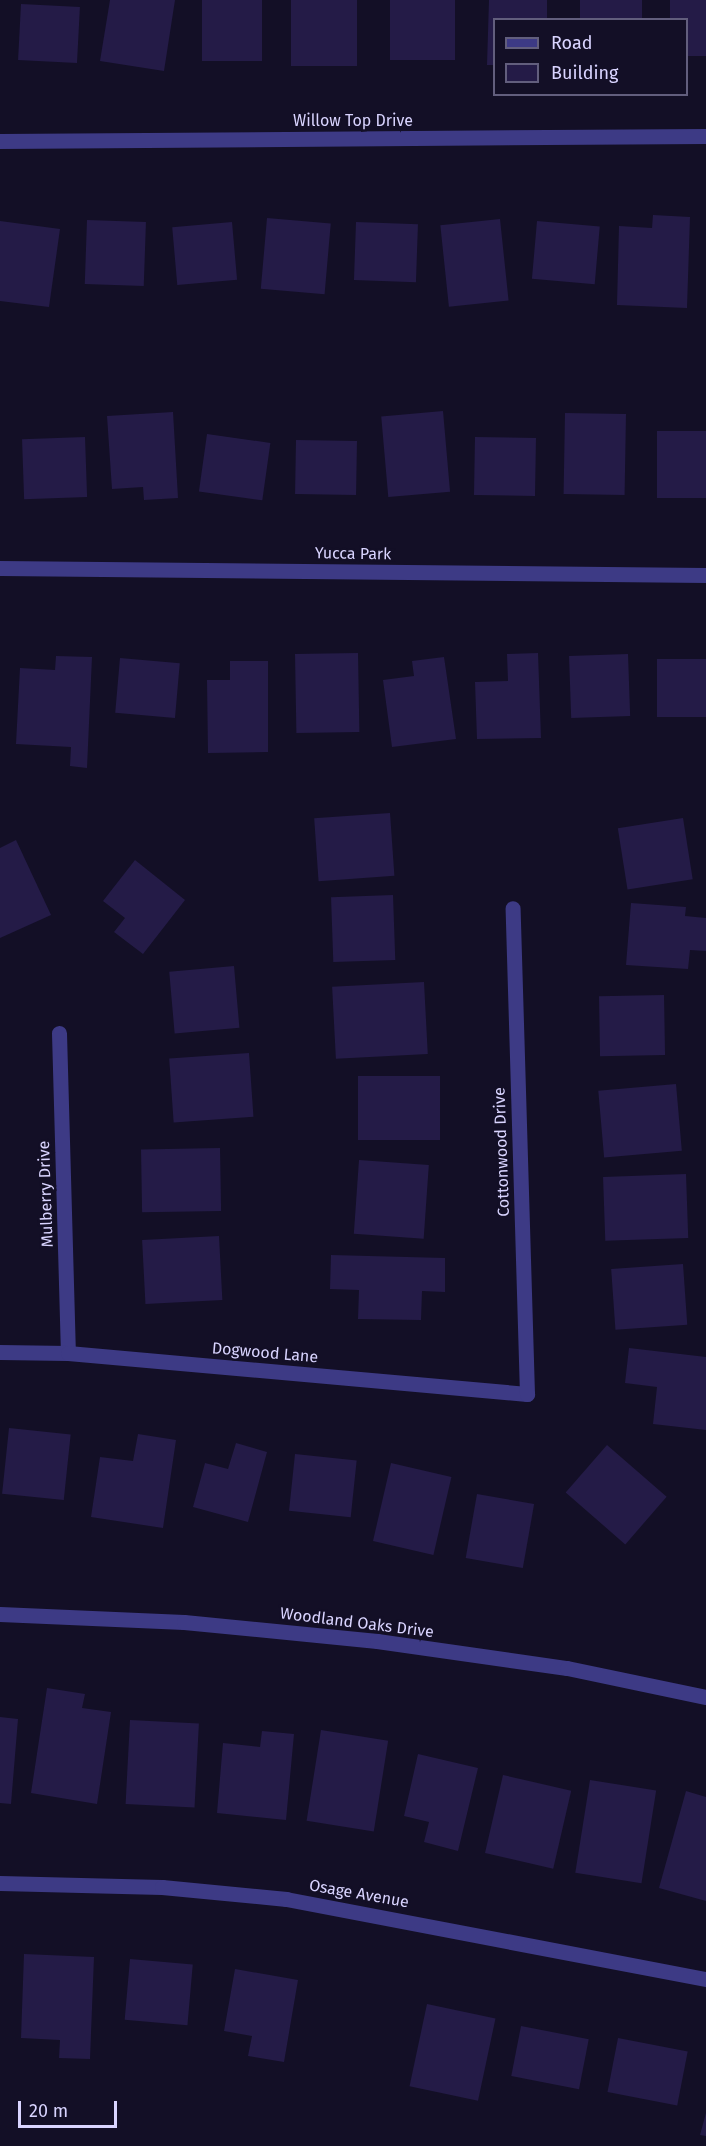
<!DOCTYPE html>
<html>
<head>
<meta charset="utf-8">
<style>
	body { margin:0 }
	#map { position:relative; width:706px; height:2146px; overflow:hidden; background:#130f26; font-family:"Fira Sans",sans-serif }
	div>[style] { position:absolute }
	.building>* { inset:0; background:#241b47; transform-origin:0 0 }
	.minor>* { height:15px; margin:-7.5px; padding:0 7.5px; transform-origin:7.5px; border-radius:7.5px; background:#3d3a85 }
	.tertiary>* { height:15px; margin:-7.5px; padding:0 7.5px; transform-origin:7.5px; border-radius:7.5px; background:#3d3a85 }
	span { translate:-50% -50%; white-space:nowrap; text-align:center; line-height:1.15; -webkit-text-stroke:4.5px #130f26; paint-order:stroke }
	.street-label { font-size:16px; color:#d9d4ff }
	.legend { position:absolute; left:493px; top:18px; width:195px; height:78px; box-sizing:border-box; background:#130f26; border:2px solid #625e7d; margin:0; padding:8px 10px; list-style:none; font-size:18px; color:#d9d4ff }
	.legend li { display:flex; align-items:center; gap:12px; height:30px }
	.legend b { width:30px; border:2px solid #625e7d }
	.scale { position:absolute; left:18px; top:2101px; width:99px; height:27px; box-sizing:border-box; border:3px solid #d9d4ff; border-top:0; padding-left:8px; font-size:18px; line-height:21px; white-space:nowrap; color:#d9d4ff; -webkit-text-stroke:4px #130f26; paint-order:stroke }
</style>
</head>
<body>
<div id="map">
	<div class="building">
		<i style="clip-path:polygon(110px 0,175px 0,164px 71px,100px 61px)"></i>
		<i style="left:202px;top:0;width:60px;height:61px"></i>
		<i style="left:291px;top:0;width:66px;height:66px"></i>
		<i style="left:390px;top:0;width:65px;height:60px"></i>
		<i style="clip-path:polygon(489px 0,547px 0,547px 20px,494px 20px,494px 65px,487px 65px)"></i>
		<i style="left:580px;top:0;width:62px;height:20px"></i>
		<i style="clip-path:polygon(670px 0,706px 0,706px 56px,686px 56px,686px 20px,670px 20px)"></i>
		<i style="left:21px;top:4px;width:59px;height:56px;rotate:3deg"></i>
		<i style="clip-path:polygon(653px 215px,690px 217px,687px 308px,617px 305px,619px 226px,652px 228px)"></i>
		<i style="left:267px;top:218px;width:64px;height:71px;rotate:5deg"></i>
		<i style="left:500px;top:219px;width:82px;height:60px;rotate:84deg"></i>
		<i style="left:87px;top:220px;width:59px;height:64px;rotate:2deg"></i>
		<i style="clip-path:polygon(0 221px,60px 229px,49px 307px,0 301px)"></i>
		<i style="left:537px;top:221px;width:63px;height:58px;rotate:5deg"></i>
		<i style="left:232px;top:222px;width:58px;height:60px;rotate:85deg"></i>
		<i style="left:356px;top:222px;width:62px;height:58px;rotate:2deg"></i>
		<i style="left:443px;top:411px;width:81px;height:62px;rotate:85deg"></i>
		<i style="clip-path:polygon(173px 412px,178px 498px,144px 500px,143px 487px,112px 489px,107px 416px)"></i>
		<i style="left:565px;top:413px;width:61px;height:81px;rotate:1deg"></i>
		<i style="left:706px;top:431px;width:67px;height:49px;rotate:90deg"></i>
		<i style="left:207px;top:434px;width:64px;height:58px;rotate:8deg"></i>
		<i style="left:85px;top:437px;width:60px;height:63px;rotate:88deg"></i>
		<i style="left:475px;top:437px;width:61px;height:58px;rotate:1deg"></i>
		<i style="left:296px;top:440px;width:61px;height:54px;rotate:1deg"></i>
		<i style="left:358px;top:653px;width:79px;height:63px;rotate:89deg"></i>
		<i style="clip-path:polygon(538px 653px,541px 738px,477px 739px,475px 682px,508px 681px,507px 654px)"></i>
		<i style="left:628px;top:654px;width:62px;height:59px;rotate:88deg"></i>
		<i style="clip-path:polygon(56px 656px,92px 657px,87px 768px,70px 766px,71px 747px,16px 744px,20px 668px,55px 670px)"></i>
		<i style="clip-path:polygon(444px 657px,456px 739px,392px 747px,383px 680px,414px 676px,412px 661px)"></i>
		<i style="left:120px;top:658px;width:60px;height:55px;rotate:5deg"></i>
		<i style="left:706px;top:659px;width:58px;height:49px;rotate:90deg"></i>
		<i style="clip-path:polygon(230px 661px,268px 661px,268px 752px,208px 753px,207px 680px,230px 680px)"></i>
		<i style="left:390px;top:813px;width:63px;height:76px;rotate:86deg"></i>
		<i style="left:683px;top:818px;width:62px;height:66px;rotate:81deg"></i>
		<i style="clip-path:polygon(16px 840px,51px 915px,0 938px,0 848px)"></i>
		<i style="clip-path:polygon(135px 860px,185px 900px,143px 954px,114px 932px,125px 918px,103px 901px)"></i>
		<i style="left:393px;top:895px;width:65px;height:62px;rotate:88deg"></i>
		<i style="clip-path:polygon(631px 903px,686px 907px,685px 916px,706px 918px,706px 951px,690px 950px,688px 969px,626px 965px)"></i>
		<i style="left:234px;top:966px;width:62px;height:65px;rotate:85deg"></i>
		<i style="left:424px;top:982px;width:72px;height:92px;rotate:87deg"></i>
		<i style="left:664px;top:995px;width:60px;height:65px;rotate:89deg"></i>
		<i style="left:249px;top:1053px;width:64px;height:80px;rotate:86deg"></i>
		<i style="left:440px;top:1076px;width:64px;height:82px;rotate:90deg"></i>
		<i style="left:676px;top:1084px;width:67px;height:78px;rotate:85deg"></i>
		<i style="left:220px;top:1148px;width:63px;height:79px;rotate:89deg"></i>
		<i style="left:359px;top:1160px;width:70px;height:74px;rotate:4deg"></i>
		<i style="left:686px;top:1174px;width:64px;height:83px;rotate:88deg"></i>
		<i style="left:219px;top:1236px;width:64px;height:77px;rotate:87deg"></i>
		<i style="clip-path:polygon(331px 1255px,445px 1258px,445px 1292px,422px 1291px,421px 1320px,358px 1319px,359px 1290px,330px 1289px)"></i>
		<i style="left:683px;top:1264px;width:61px;height:72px;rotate:86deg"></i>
		<i style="clip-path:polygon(629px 1348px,706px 1357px,706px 1430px,653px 1424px,657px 1387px,625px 1383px)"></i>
		<i style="left:9px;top:1428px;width:62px;height:66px;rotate:6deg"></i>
		<i style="clip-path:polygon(138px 1434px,176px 1440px,163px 1528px,91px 1517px,100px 1457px,133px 1461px)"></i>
		<i style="clip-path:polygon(236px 1443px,267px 1452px,248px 1522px,193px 1507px,205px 1463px,228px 1469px)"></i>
		<i style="left:607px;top:1445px;width:79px;height:63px;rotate:41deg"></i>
		<i style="left:295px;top:1454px;width:62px;height:57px;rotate:6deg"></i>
		<i style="left:391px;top:1463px;width:62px;height:80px;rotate:13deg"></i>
		<i style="left:477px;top:1494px;width:58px;height:65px;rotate:10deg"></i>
		<i style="clip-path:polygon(47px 1688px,85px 1694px,82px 1708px,111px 1712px,97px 1804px,31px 1793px)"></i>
		<i style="clip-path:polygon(0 1717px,18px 1719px,11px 1804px,0 1803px)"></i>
		<i style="left:130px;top:1720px;width:69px;height:84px;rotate:3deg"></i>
		<i style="left:321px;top:1730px;width:68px;height:92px;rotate:9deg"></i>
		<i style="clip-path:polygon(262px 1731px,294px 1734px,286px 1820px,217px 1813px,223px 1743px,260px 1747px)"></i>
		<i style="clip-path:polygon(418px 1754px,478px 1768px,458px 1851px,424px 1842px,429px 1822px,404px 1816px)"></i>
		<i style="left:503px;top:1775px;width:70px;height:80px;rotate:13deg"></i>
		<i style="left:590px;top:1780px;width:67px;height:94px;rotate:9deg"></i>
		<i style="clip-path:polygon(686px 1791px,706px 1797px,706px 1901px,659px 1888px)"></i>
		<i style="clip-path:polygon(24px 1954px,94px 1957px,90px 2059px,59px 2058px,60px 2040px,21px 2038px)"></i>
		<i style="left:130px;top:1959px;width:63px;height:61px;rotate:5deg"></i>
		<i style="clip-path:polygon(235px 1969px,298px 1980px,284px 2062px,248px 2056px,252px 2036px,224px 2031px)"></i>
		<i style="left:427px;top:2004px;width:70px;height:84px;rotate:12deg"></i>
		<i style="left:521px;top:2026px;width:69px;height:51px;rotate:11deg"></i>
		<i style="left:618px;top:2038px;width:71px;height:55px;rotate:11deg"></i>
		<i style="clip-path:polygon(706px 2113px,706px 2136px,700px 2135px)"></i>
	</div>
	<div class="minor">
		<i style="left:0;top:141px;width:706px;rotate:-0.41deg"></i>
		<i style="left:0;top:568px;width:706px;rotate:0.57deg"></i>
		<i style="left:59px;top:1033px;width:320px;rotate:88.4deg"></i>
		<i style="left:0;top:1352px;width:68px;rotate:0.8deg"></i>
		<i style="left:68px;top:1353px;width:461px;rotate:5.1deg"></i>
		<i style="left:527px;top:1394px;width:486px;rotate:-91.7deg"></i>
		<i style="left:0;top:1883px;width:162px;rotate:1.4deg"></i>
		<i style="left:162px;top:1887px;width:125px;rotate:5.5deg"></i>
		<i style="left:286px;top:1899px;width:428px;rotate:10.8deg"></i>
	</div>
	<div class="tertiary">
		<i style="left:0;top:1614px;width:184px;rotate:2.5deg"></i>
		<i style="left:184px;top:1622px;width:194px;rotate:5.6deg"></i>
		<i style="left:377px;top:1641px;width:192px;rotate:8.1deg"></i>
		<i style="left:567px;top:1668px;width:142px;rotate:11.8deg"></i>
	</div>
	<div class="street-label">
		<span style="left:353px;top:121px">Willow Top Drive</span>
		<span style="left:353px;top:554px;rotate:1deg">Yucca Park</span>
		<span style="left:502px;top:1152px;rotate:-92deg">Cottonwood Drive</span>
		<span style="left:46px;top:1194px;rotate:-92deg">Mulberry Drive</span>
		<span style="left:265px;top:1353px;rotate:5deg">Dogwood Lane</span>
		<span style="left:357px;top:1623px;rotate:7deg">Woodland Oaks Drive</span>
		<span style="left:359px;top:1894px;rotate:10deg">Osage Avenue</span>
	</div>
	<ul class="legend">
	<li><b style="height:8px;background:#3d3a85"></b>Road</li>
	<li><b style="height:16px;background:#241b47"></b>Building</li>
	</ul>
	<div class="scale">20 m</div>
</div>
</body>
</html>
